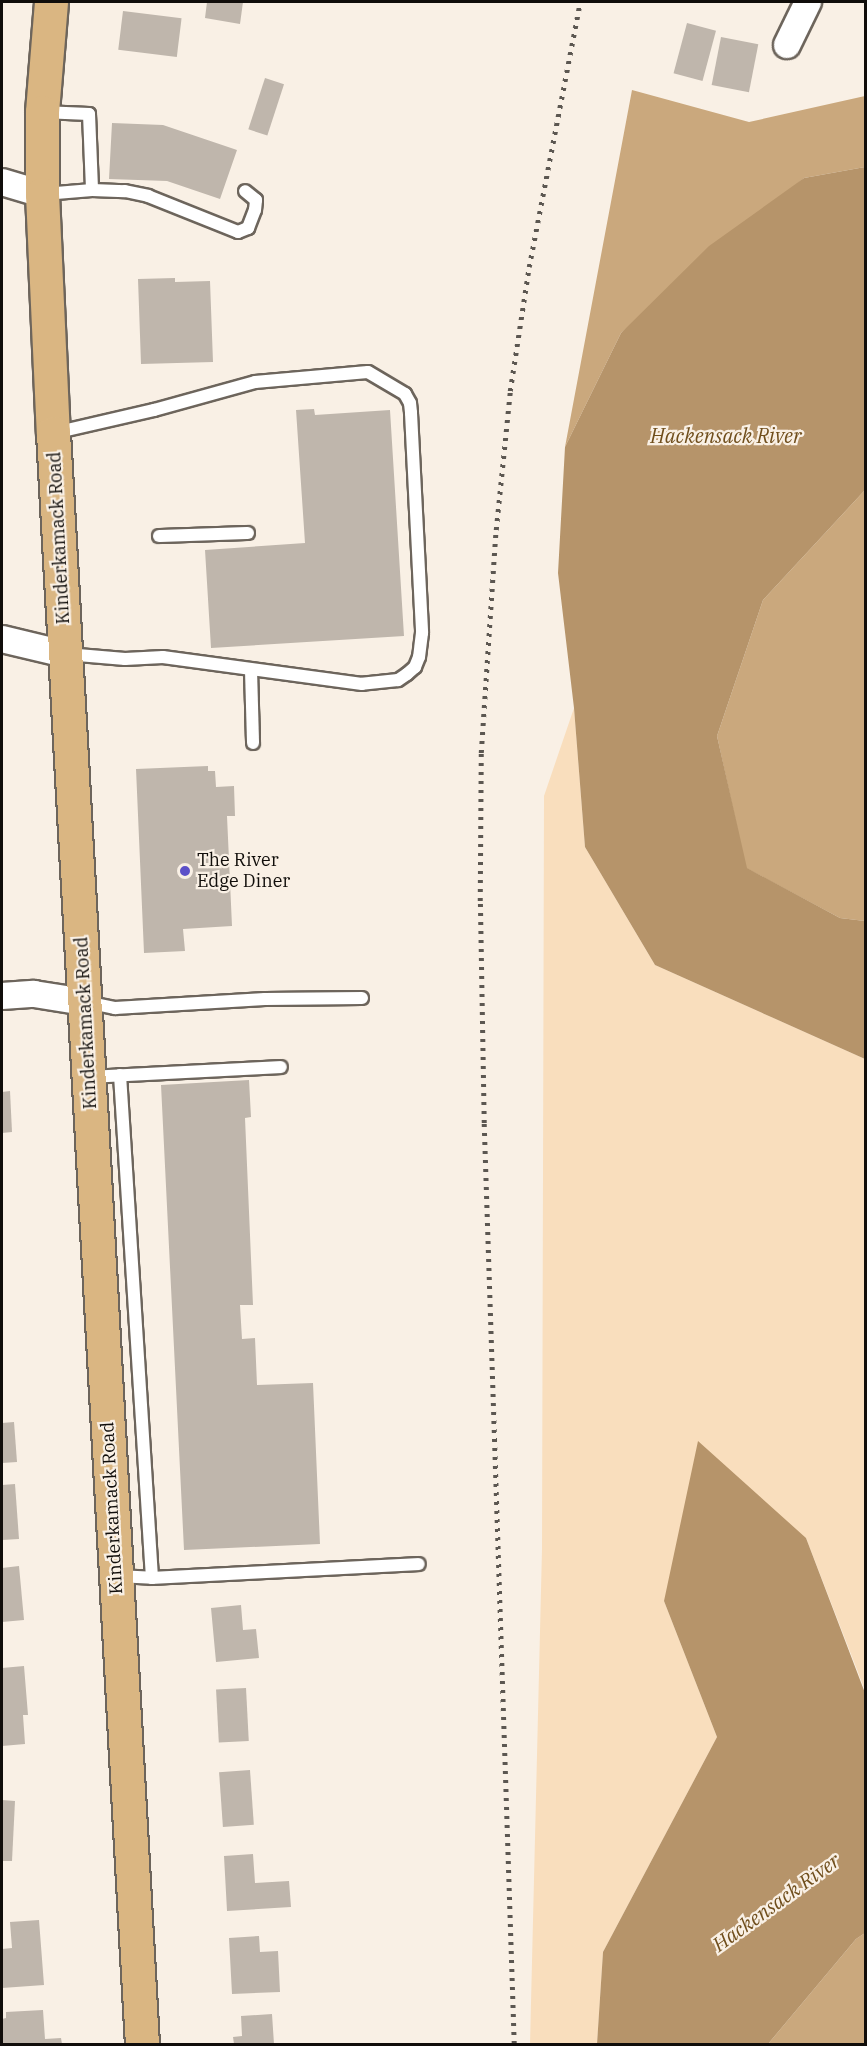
<!DOCTYPE html>
<html>
<head>
<meta charset="utf-8">
<style>
	body { margin:0 }
	#map { position:relative; width:867px; height:2046px; overflow:hidden; background:#f9f0e5; font-family:"IBM Plex Serif",serif }
	div>[style] { position:absolute }
	.green>* { inset:0; background:#f9debd }
	.forest>* { inset:0; background:#caa87d }
	.water>* { inset:0; background:#b6946a }
	.building>* { inset:0; background:#bfb6ac; transform-origin:0 0 }
	.roads { filter:drop-shadow(2px 0 #6d655c) drop-shadow(-2px 0 #6d655c) drop-shadow(0 2px #6d655c) drop-shadow(0 -2px #6d655c) }
	.service>* { height:12px; margin:-6px; padding:0 6px; transform-origin:6px; border-radius:6px; background:#fff }
	.minor>* { height:26px; margin:-13px; padding:0 13px; transform-origin:13px; border-radius:13px; background:#fff }
	.primary>* { height:33px; margin:-16.5px; padding:0 16.5px; transform-origin:16.5px; border-radius:16.5px; background:#dab682 }
	.rail>* { height:4.5px; margin-top:-2.25px; transform-origin:0; background:repeating-linear-gradient(90deg,#5c5751 0 3px,transparent 0 9px) }
	.dots>* { width:16px; height:16px; translate:-50% -50%; box-sizing:border-box; border:3px solid #f9f0e5; border-radius:50% }
	span { translate:-50% -50%; white-space:nowrap; text-align:center; line-height:1.15; -webkit-text-stroke:4.5px #f9f0e5; paint-order:stroke }
	.street-label { font-size:18px; color:#100d0a }
	.poi-label { font-size:18px; color:#100d0a }
	.left { translate:0 -50%; text-align:left }
	.water-label { font-size:20px; color:#704e1c; font-style:italic }
	.frame { position:absolute; inset:0; border:3px solid #100d0a; pointer-events:none }
</style>
</head>
<body>
<div id="map">
	<div class="green">
		<i style="clip-path:polygon(574px 708px,585px 847px,655px 965px,865px 1059px,866px 1693px,806px 1538px,664px 1601px,717px 1737px,603px 1952px,597px 2044px,530px 2044px,542px 1549px,544px 796px)"></i>
	</div>
	<div class="forest">
		<i style="clip-path:polygon(632px 90px,749px 122px,865px 96px,865px 167px,804px 178px,621px 333px,565px 447px)"></i>
		<i style="clip-path:polygon(865px 490px,865px 921px,840px 918px,746px 868px,717px 736px,763px 600px)"></i>
		<i style="clip-path:polygon(865px 1933px,865px 2044px,768px 2044px,856px 1939px)"></i>
	</div>
	<div class="water">
		<i style="clip-path:polygon(865px 167px,865px 490px,763px 600px,717px 736px,747px 868px,840px 918px,865px 921px,865px 1059px,655px 965px,585px 847px,574px 708px,558px 573px,565px 447px,621px 333px,709px 246px,804px 178px)"></i>
		<i style="clip-path:polygon(698px 1441px,806px 1538px,865px 1693px,865px 1933px,856px 1939px,768px 2044px,597px 2044px,603px 1952px,717px 1737px,664px 1601px)"></i>
	</div>
	<div class="building">
		<i style="clip-path:polygon(207px 2px,243px 2px,240px 24px,205px 18px)"></i>
		<i style="left:123px;top:11px;width:59px;height:39px;rotate:7deg"></i>
		<i style="left:687px;top:23px;width:30px;height:52px;rotate:15deg"></i>
		<i style="left:721px;top:37px;width:38px;height:49px;rotate:11deg"></i>
		<i style="left:265px;top:78px;width:20px;height:54px;rotate:18deg"></i>
		<i style="clip-path:polygon(112px 123px,163px 125px,237px 150px,220px 199px,167px 181px,109px 179px)"></i>
		<i style="clip-path:polygon(175px 278px,175px 282px,210px 281px,213px 362px,141px 364px,138px 279px)"></i>
		<i style="clip-path:polygon(314px 409px,315px 415px,390px 410px,404px 636px,211px 648px,205px 550px,305px 543px,296px 410px)"></i>
		<i style="clip-path:polygon(208px 766px,208px 771px,215px 771px,216px 787px,234px 786px,235px 816px,227px 816px,232px 926px,183px 929px,185px 951px,144px 953px,136px 769px)"></i>
		<i style="clip-path:polygon(249px 1080px,251px 1117px,245px 1118px,253px 1305px,240px 1305px,242px 1339px,255px 1338px,257px 1385px,313px 1383px,320px 1544px,184px 1550px,161px 1085px)"></i>
		<i style="clip-path:polygon(10px 1091px,12px 1132px,2px 1133px,2px 1092px)"></i>
		<i style="clip-path:polygon(14px 1422px,17px 1462px,2px 1463px,2px 1423px)"></i>
		<i style="clip-path:polygon(15px 1484px,19px 1539px,2px 1540px,2px 1485px)"></i>
		<i style="clip-path:polygon(19px 1566px,24px 1620px,2px 1622px,2px 1568px)"></i>
		<i style="clip-path:polygon(241px 1605px,243px 1630px,256px 1629px,259px 1658px,216px 1662px,211px 1608px)"></i>
		<i style="clip-path:polygon(24px 1666px,28px 1715px,23px 1715px,25px 1744px,2px 1746px,2px 1668px)"></i>
		<i style="left:246px;top:1688px;width:53px;height:30px;rotate:87deg"></i>
		<i style="left:250px;top:1770px;width:55px;height:31px;rotate:86deg"></i>
		<i style="clip-path:polygon(2px 1800px,15px 1801px,12px 1861px,2px 1861px)"></i>
		<i style="clip-path:polygon(253px 1854px,255px 1883px,289px 1881px,291px 1907px,227px 1911px,224px 1856px)"></i>
		<i style="clip-path:polygon(39px 1920px,44px 1985px,2px 1988px,2px 1949px,12px 1948px,10px 1922px)"></i>
		<i style="clip-path:polygon(259px 1936px,260px 1952px,278px 1951px,280px 1992px,232px 1994px,229px 1938px)"></i>
		<i style="clip-path:polygon(43px 2010px,45px 2039px,61px 2038px,62px 2044px,2px 2044px,2px 2019px,6px 2018px,6px 2012px)"></i>
		<i style="clip-path:polygon(272px 2014px,274px 2044px,234px 2044px,233px 2037px,242px 2036px,241px 2016px)"></i>
	</div>
	<div class="roads">
		<div class="service">
			<i style="left:42px;top:112px;width:47px;rotate:2.4deg"></i>
			<i style="left:89px;top:114px;width:76px;rotate:87.7deg"></i>
			<i style="left:92px;top:190px;width:48px;rotate:175.2deg"></i>
			<i style="left:92px;top:190px;width:33px;rotate:2deg"></i>
			<i style="left:125px;top:191px;width:24px;rotate:12deg"></i>
			<i style="left:148px;top:196px;width:97px;rotate:21.8deg"></i>
			<i style="left:238px;top:232px;width:11px;rotate:-22deg"></i>
			<i style="left:248px;top:228px;width:19px;rotate:-69deg"></i>
			<i style="left:255px;top:210px;width:10px;rotate:-84deg"></i>
			<i style="left:256px;top:200px;width:14px;rotate:-141deg"></i>
			<i style="left:54px;top:433px;width:103px;rotate:-13deg"></i>
			<i style="left:154px;top:410px;width:105px;rotate:-15.5deg"></i>
			<i style="left:255px;top:382px;width:113px;rotate:-5.1deg"></i>
			<i style="left:368px;top:372px;width:43px;rotate:30.7deg"></i>
			<i style="left:405px;top:394px;width:10px;rotate:61deg"></i>
			<i style="left:410px;top:403px;width:10px;rotate:84deg"></i>
			<i style="left:411px;top:413px;width:220px;rotate:87.1deg"></i>
			<i style="left:422px;top:633px;width:24px;rotate:97deg"></i>
			<i style="left:419px;top:657px;width:11px;rotate:112deg"></i>
			<i style="left:415px;top:667px;width:11px;rotate:139deg"></i>
			<i style="left:407px;top:674px;width:11px;rotate:146deg"></i>
			<i style="left:398px;top:680px;width:36px;rotate:174deg"></i>
			<i style="left:362px;top:684px;width:201px;rotate:-172.3deg"></i>
			<i style="left:163px;top:657px;width:38px;rotate:177deg"></i>
			<i style="left:125px;top:659px;width:59px;rotate:-175.2deg"></i>
			<i style="left:159px;top:536px;width:89px;rotate:-1.9deg"></i>
			<i style="left:251px;top:670px;width:73px;rotate:88.4deg"></i>
			<i style="left:86px;top:1002px;width:30px;rotate:12deg"></i>
			<i style="left:115px;top:1008px;width:150px;rotate:-3.4deg"></i>
			<i style="left:265px;top:999px;width:97px;rotate:-0.6deg"></i>
			<i style="left:120px;top:1075px;width:504px;rotate:86.36deg"></i>
			<i style="left:90px;top:1077px;width:191px;rotate:-3deg"></i>
			<i style="left:117px;top:1576px;width:35px;rotate:3deg"></i>
			<i style="left:152px;top:1578px;width:267px;rotate:-3deg"></i>
		</div>
		<div class="minor">
			<i style="left:787px;top:45px;width:48px;rotate:-64deg"></i>
			<i style="left:2px;top:182px;width:42px;rotate:16.7deg"></i>
			<i style="left:2px;top:639px;width:65px;rotate:13.4deg"></i>
			<i style="left:2px;top:996px;width:32px;rotate:-4deg"></i>
			<i style="left:34px;top:994px;width:52px;rotate:8.9deg"></i>
		</div>
		<div class="primary">
			<i style="left:51px;top:2px;width:110px;rotate:94.7deg"></i>
			<i style="left:42px;top:112px;width:82px;rotate:90deg"></i>
			<i style="left:42px;top:194px;width:239px;rotate:87.4deg"></i>
			<i style="left:53px;top:433px;width:1613px;rotate:86.84deg"></i>
		</div>
	</div>
	<div class="rail">
		<i style="left:514px;top:2044px;width:921px;rotate:-91.87deg"></i>
		<i style="left:484px;top:1123px;width:222px;rotate:-91deg"></i>
		<i style="left:480px;top:901px;width:148px;rotate:-89.6deg"></i>
		<i style="left:481px;top:753px;width:224px;rotate:-86.2deg"></i>
		<i style="left:496px;top:530px;width:140px;rotate:-84.2deg"></i>
		<i style="left:510px;top:391px;width:125px;rotate:-81.3deg"></i>
		<i style="left:529px;top:267px;width:270px;rotate:-79.1deg"></i>
	</div>
	<div class="dots">
		<i style="left:185px;top:871px;background:#5c50c8"></i>
	</div>
	<div class="street-label">
		<span style="left:59px;top:538px;rotate:-93deg">Kinderkamack Road</span>
		<span style="left:86px;top:1023px;rotate:-93deg">Kinderkamack Road</span>
		<span style="left:112px;top:1508px;rotate:-93deg">Kinderkamack Road</span>
	</div>
	<div class="poi-label">
		<span class="left" style="left:197px;top:871px">The River<br>Edge Diner</span>
	</div>
	<div class="water-label">
		<span style="left:726px;top:435px">Hackensack River</span>
		<span style="left:776px;top:1902px;rotate:-36deg">Hackensack River</span>
	</div>
	<div class="frame"></div>
</div>
</body>
</html>
